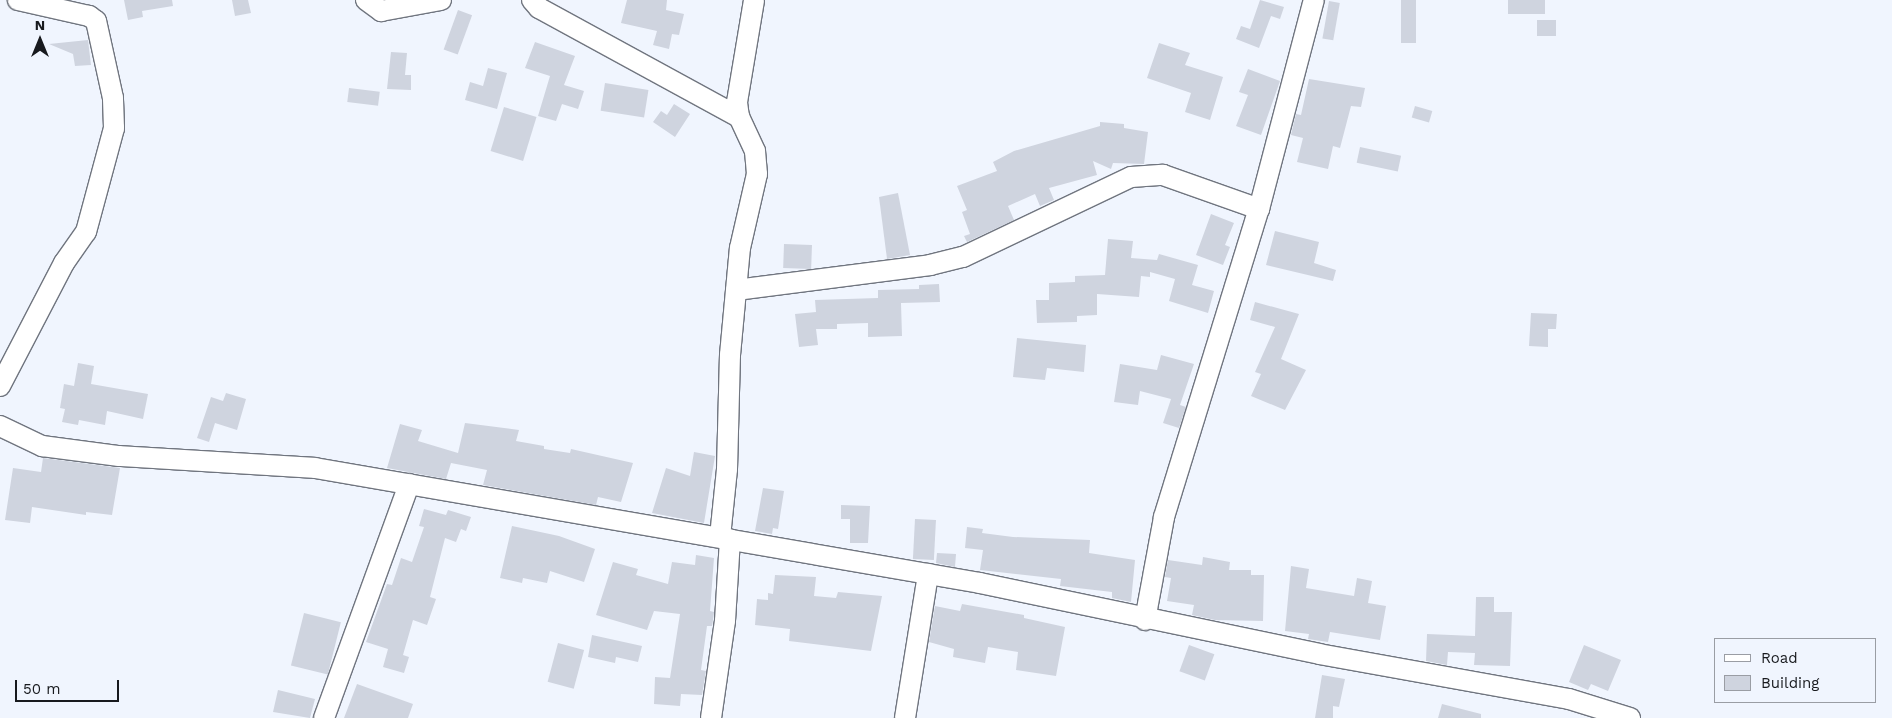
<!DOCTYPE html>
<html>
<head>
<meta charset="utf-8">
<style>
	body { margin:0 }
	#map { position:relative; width:1892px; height:718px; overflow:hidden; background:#f0f5fe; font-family:"Work Sans",sans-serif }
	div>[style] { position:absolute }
	.building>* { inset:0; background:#cfd4df; transform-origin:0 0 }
	.roads { filter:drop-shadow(1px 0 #70757f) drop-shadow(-1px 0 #70757f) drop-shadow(0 1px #70757f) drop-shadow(0 -1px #70757f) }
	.minor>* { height:20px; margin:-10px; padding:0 10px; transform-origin:10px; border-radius:10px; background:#fff }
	span { translate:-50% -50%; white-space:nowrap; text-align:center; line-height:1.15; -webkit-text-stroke:4.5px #f0f5fe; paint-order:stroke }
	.legend { position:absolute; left:1714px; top:638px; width:162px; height:65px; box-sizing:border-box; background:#f0f5fe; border:1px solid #9a9da4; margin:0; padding:6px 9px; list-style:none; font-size:15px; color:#181a1e }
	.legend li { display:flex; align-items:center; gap:10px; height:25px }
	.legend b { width:25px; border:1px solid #9a9da4 }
	.north { position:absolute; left:15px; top:15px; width:50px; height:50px; -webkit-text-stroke:4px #f0f5fe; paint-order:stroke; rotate:0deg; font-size:14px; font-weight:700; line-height:20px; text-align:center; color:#181a1e }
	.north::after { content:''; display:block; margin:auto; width:18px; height:22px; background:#181a1e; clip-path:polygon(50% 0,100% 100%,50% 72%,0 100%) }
	.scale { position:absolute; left:15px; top:680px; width:104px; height:22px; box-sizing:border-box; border:2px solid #181a1e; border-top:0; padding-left:6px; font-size:15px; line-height:18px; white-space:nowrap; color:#181a1e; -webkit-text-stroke:4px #f0f5fe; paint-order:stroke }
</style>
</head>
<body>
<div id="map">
	<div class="building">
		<i style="clip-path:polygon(124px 0,172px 0,173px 6px,142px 11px,143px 17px,128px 20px)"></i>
		<i style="clip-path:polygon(232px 0,248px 0,251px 13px,235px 16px)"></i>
		<i style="clip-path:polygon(627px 0,667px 0,666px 10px,684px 14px,679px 35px,672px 34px,669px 49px,653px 45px,657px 31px,621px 23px)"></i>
		<i style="clip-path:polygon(1260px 0,1284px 7px,1280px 19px,1271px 16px,1259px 48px,1236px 39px,1241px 26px,1250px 29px)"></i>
		<i style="left:1401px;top:0;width:15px;height:43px"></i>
		<i style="left:1508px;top:0;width:37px;height:14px"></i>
		<i style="left:1329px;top:1px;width:11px;height:38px;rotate:10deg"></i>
		<i style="left:458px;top:10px;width:15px;height:42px;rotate:20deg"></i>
		<i style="left:1537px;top:20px;width:19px;height:16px"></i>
		<i style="clip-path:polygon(88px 40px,91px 65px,75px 66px,73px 54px,49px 44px)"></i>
		<i style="clip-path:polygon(535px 42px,575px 56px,564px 85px,584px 91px,578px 109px,562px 104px,556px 121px,538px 116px,550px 76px,525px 68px)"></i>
		<i style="clip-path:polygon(1159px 43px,1190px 53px,1185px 65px,1223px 77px,1210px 120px,1185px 112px,1191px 93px,1147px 78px)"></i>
		<i style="clip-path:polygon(391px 52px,407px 53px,405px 75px,411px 75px,411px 90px,387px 89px)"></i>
		<i style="clip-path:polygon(488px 68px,507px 73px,497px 109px,465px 100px,470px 82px,483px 86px)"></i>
		<i style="clip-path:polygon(1248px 69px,1280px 81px,1261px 135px,1236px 126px,1248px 95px,1239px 92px)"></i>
		<i style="clip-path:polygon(1309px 79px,1365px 88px,1361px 107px,1351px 106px,1340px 148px,1333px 146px,1328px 169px,1297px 162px,1303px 138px,1291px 135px,1296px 114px,1301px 115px)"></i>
		<i style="left:605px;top:83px;width:44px;height:28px;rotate:9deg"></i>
		<i style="left:349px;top:88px;width:31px;height:14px;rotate:7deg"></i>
		<i style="clip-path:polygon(674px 104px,690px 114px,675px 137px,653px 122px,661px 111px,667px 115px)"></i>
		<i style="left:1415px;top:106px;width:18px;height:12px;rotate:16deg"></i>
		<i style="left:504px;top:107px;width:34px;height:46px;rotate:17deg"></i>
		<i style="clip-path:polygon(1100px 122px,1124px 124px,1124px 128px,1148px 132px,1144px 164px,1113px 163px,1111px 169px,1093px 161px,1097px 175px,1049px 188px,1054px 200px,1040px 206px,1035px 194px,1008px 206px,1014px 220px,967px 242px,964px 236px,970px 234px,962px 212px,967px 210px,957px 186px,997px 171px,993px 162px,1014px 151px,1100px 126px)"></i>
		<i style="left:1360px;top:147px;width:42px;height:16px;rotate:12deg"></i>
		<i style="clip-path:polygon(898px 193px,910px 255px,887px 259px,879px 197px)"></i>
		<i style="clip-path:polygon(1211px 214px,1234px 223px,1225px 245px,1230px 247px,1223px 265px,1196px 255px)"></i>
		<i style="clip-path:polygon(1275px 231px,1319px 242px,1314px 263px,1336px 270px,1333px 281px,1266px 265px)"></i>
		<i style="clip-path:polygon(1108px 239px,1133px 241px,1131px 258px,1157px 260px,1159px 254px,1198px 265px,1192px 285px,1214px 291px,1208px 313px,1169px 301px,1175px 279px,1150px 272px,1150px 277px,1141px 276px,1139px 297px,1097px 294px,1097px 315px,1077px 316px,1077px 322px,1037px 323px,1036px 300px,1049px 300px,1049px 283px,1075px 282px,1075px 276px,1105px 275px)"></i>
		<i style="left:784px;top:244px;width:28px;height:24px;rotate:2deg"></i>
		<i style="clip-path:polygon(939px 284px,940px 302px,901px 303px,902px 336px,868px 337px,868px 323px,837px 324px,837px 329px,816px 329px,818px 345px,799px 347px,795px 314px,816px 312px,815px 300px,878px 298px,878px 290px,919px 289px,919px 285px)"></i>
		<i style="clip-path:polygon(1255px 302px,1299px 314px,1281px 359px,1306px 370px,1285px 410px,1251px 396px,1261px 374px,1255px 372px,1275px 327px,1250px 320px)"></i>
		<i style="clip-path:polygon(1531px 313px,1557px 314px,1556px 329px,1548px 329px,1548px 347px,1529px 346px)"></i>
		<i style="clip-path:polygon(1017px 338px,1086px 345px,1084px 372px,1047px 368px,1045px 380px,1013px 377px)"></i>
		<i style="clip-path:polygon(1161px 355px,1194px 364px,1180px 405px,1186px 407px,1179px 428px,1163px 423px,1171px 399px,1140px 391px,1138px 405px,1114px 402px,1120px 364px,1157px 370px)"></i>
		<i style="clip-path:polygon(78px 363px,94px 366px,91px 384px,148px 394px,143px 419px,107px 411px,105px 425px,79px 420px,78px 425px,62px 422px,65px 409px,60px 408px,64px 384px,74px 386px)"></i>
		<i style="clip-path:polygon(226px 393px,246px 399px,237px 430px,215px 423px,209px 442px,197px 438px,211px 397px,223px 401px)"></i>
		<i style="clip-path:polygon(465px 423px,519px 430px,516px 441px,544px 446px,544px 449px,570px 453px,571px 449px,633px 463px,621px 502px,598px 497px,596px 505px,483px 485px,487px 470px,451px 463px,446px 479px,387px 468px,400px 424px,422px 430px,418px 441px,458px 453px)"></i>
		<i style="clip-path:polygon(694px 452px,715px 456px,704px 523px,652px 513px,666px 468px,690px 476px)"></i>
		<i style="clip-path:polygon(43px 458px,120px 468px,112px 515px,86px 512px,86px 515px,32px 507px,30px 523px,5px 520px,13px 468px,41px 472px)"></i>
		<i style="clip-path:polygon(763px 488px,784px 491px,778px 529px,773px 528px,772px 534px,755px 531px)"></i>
		<i style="clip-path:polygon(841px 505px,870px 506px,868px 543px,850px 543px,850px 519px,841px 519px)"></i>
		<i style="clip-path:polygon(424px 509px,446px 515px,448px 510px,471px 517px,466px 531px,461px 529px,456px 542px,445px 538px,430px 597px,436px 599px,427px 625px,413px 620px,403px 655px,409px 657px,404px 673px,383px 667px,388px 649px,366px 642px,387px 584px,392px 585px,401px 558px,412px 562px,424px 527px,419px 526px)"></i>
		<i style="left:915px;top:519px;width:21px;height:40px;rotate:3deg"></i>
		<i style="clip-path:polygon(512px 526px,559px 536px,595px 549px,584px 582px,550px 571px,547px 583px,523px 578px,522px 583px,500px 578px)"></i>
		<i style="clip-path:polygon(967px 527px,983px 529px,982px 533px,1013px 537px,1090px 540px,1089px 553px,1135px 560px,1131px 602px,1112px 598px,1112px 592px,1060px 586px,1061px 579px,980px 570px,983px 550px,965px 548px)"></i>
		<i style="clip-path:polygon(937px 553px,956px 554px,955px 567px,936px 563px)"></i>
		<i style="clip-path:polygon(696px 555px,714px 558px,710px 611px,714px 612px,713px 620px,712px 626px,707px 626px,701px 670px,706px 671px,702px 695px,681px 694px,680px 706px,654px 704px,655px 677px,670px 678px,680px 614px,654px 611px,647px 630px,596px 615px,613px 562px,638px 569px,636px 575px,668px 584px,672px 562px,695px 565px)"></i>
		<i style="clip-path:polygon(1203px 557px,1230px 562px,1229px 570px,1251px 570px,1251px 575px,1264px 575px,1263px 621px,1215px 620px,1192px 615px,1194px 605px,1167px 601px,1171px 578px,1165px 577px,1168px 560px,1202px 565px)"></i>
		<i style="clip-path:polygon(1291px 566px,1309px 569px,1306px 588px,1354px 596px,1357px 578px,1372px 581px,1368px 603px,1386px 606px,1380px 640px,1330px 632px,1328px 642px,1308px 639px,1309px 634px,1285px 631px)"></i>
		<i style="clip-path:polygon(775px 575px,816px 577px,814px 596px,836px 598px,838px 592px,882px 596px,871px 651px,789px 641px,790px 629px,755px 625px,757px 599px,768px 600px,768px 593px,773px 594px)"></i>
		<i style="clip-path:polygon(1476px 597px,1494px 597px,1494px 612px,1512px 612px,1510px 666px,1474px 665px,1475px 653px,1448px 652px,1447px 665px,1426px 661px,1427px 634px,1475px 636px)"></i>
		<i style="clip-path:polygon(962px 604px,1024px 615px,1024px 618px,1065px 627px,1056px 676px,1016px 670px,1018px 652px,988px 647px,985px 663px,953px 657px,954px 649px,929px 642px,935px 606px,960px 611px)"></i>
		<i style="left:304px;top:613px;width:38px;height:54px;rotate:14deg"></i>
		<i style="clip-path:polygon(592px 635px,642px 646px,638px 662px,616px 657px,615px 663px,588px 657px)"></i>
		<i style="left:558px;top:643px;width:27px;height:40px;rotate:15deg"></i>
		<i style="left:1189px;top:645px;width:27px;height:28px;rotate:20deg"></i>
		<i style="clip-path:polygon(1584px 645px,1621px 660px,1608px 691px,1591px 684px,1588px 690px,1569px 682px)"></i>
		<i style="clip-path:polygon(1322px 675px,1345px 679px,1339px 707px,1333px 706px,1333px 718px,1315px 718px)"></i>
		<i style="clip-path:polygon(357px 684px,413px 704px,408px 718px,344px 718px)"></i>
		<i style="clip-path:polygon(278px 690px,315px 699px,310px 718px,273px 712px)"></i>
		<i style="clip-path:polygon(1442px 704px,1481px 714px,1481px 718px,1438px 718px)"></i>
	</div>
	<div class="roads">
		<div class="minor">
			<i style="left:366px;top:0;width:19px;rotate:36deg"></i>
			<i style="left:381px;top:11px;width:61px;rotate:-10.4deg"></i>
			<i style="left:532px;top:0;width:11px;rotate:49deg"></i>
			<i style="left:539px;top:8px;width:228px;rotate:28.6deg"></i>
			<i style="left:736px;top:290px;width:196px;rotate:-7.3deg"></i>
			<i style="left:930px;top:265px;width:34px;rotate:-14deg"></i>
			<i style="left:963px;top:257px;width:186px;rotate:-25.5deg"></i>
			<i style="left:1131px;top:177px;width:32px;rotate:-4deg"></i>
			<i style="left:1163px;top:175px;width:102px;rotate:19.5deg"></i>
			<i style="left:0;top:386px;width:139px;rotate:-62.5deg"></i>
			<i style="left:64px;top:263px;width:38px;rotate:-55deg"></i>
			<i style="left:86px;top:232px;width:108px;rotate:-74.9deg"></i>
			<i style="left:114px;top:128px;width:30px;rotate:-92deg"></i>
			<i style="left:113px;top:98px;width:79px;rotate:-102.4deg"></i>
			<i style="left:96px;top:21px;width:9px;rotate:-144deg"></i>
			<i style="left:89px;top:16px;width:73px;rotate:-167.3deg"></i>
			<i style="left:0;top:426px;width:47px;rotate:25.5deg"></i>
			<i style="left:42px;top:446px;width:78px;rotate:7.4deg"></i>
			<i style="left:119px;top:456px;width:196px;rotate:3.5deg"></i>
			<i style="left:315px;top:468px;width:675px;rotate:9.81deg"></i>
			<i style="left:980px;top:583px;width:346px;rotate:11.8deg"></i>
			<i style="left:1319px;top:654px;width:254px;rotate:10.2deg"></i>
			<i style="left:1569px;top:699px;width:64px;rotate:17.3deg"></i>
			<i style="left:720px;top:537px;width:68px;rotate:-84.1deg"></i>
			<i style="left:727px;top:469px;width:114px;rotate:-88.5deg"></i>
			<i style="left:730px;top:355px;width:107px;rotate:-84.7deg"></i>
			<i style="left:740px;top:248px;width:76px;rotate:-77.1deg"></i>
			<i style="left:757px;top:174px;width:23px;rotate:-95deg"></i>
			<i style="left:755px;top:151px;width:38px;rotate:-115deg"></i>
			<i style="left:739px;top:117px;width:15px;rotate:-98deg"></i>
			<i style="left:737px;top:102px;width:103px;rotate:-80.5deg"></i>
			<i style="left:1145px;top:620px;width:105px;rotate:-79.5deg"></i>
			<i style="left:1164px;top:517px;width:322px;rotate:-72.9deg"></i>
			<i style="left:1259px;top:209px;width:216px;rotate:-75.3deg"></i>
			<i style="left:324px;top:718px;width:249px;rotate:-70deg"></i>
			<i style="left:711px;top:718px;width:98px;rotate:-81.8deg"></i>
			<i style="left:725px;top:621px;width:82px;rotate:-86.5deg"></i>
			<i style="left:905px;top:718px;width:146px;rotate:-80.9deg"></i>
		</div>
	</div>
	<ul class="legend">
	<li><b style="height:6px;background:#fff"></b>Road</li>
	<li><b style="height:14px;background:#cfd4df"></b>Building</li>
	</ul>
	<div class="north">N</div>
	<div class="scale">50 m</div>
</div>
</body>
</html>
